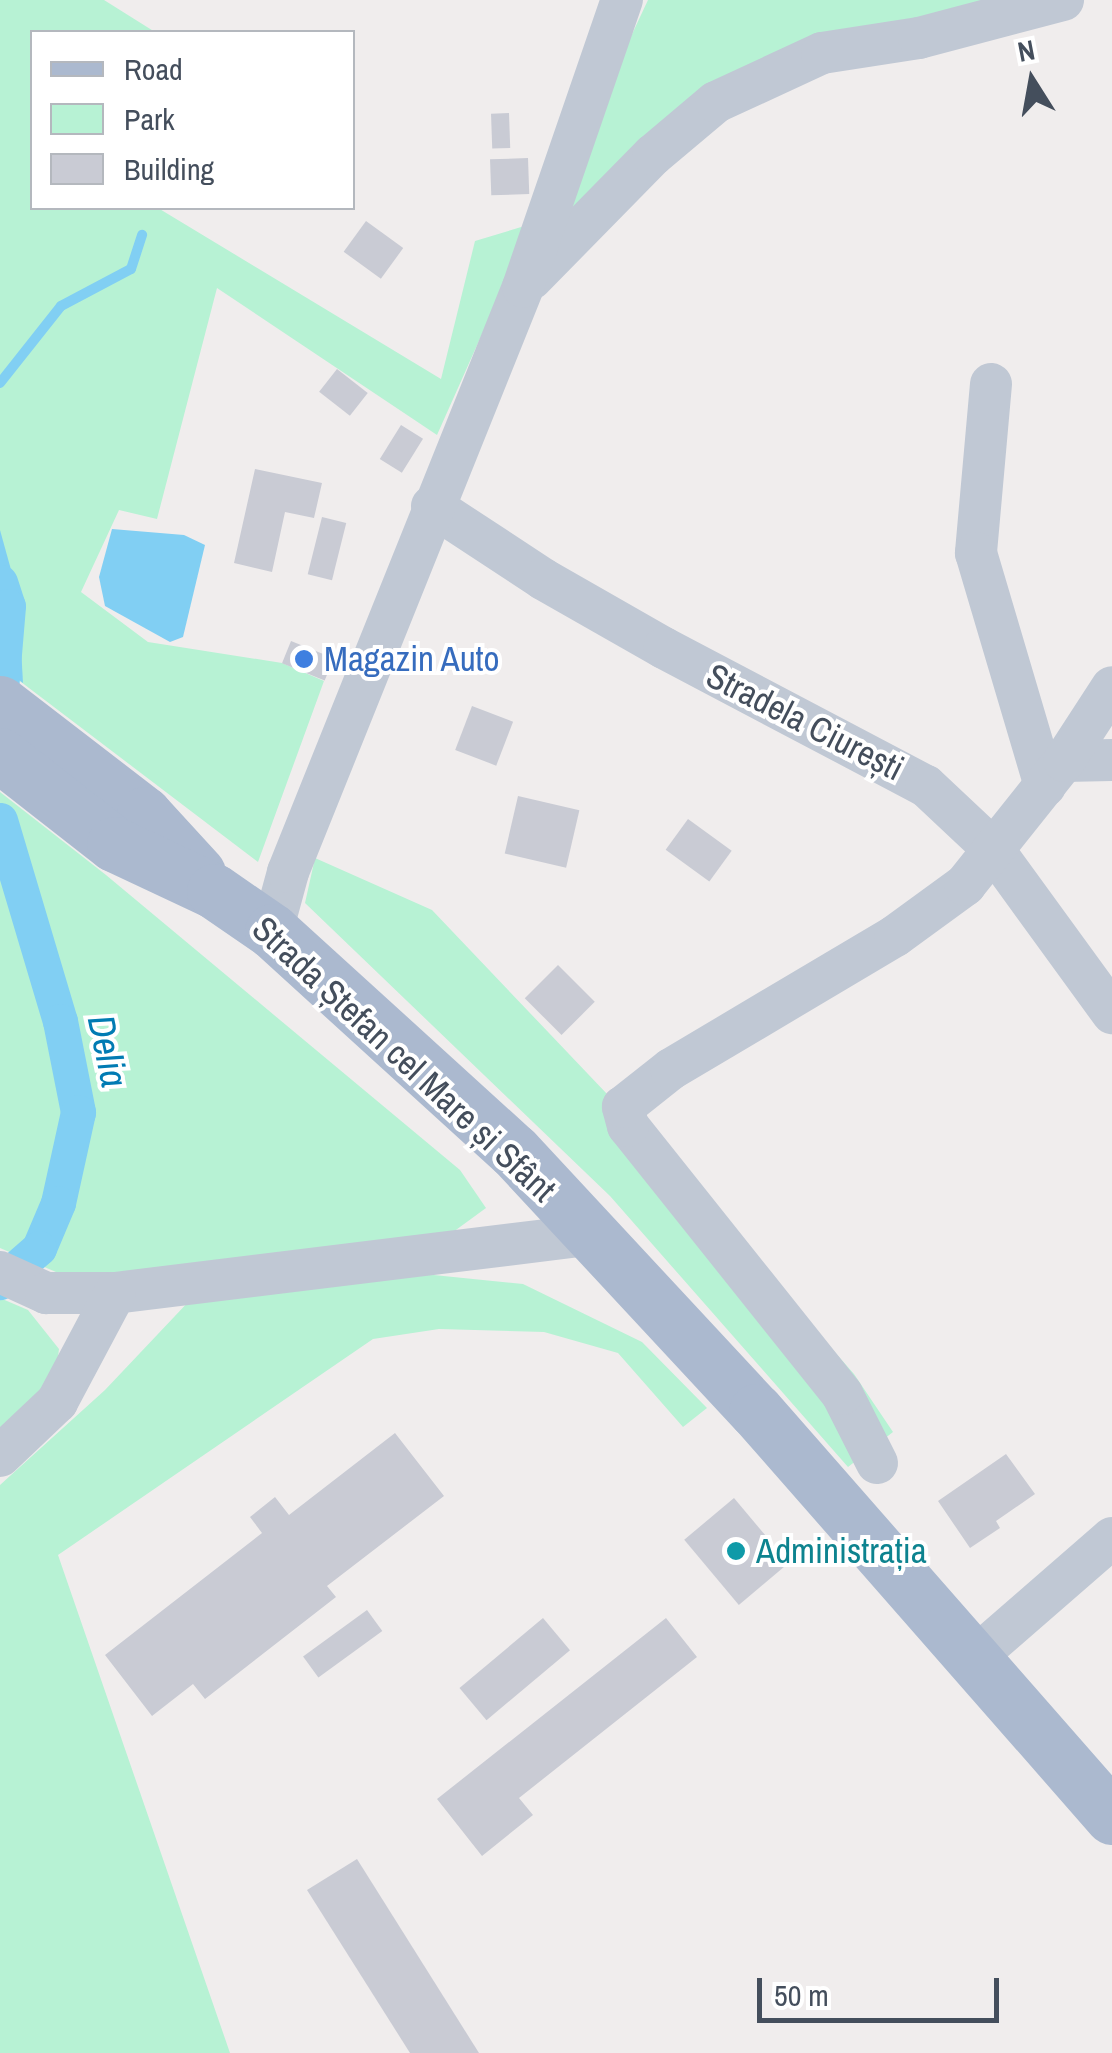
<!DOCTYPE html>
<html>
<head>
<meta charset="utf-8">
<style>
	body { margin:0 }
	#map { position:relative; width:1112px; height:2053px; overflow:hidden; background:#f0eded; font-family:"Archivo Narrow",sans-serif }
	div>[style] { position:absolute }
	.green>* { inset:0; background:#b7f2d4 }
	.water>* { inset:0; background:#81cff3 }
	.stream>* { height:10px; margin:-5px; padding:0 5px; transform-origin:5px; border-radius:5px; background:#81cff3 }
	.canal>* { height:35px; margin:-17.5px; padding:0 17.5px; transform-origin:17.5px; border-radius:17.5px; background:#81cff3 }
	.building>* { inset:0; background:#c9cbd4; transform-origin:0 0 }
	.minor>* { height:42px; margin:-21px; padding:0 21px; transform-origin:21px; border-radius:21px; background:#c0c8d4 }
	.major>* { height:55px; margin:-27.5px; padding:0 27.5px; transform-origin:27.5px; border-radius:27.5px; background:#abb9cf }
	.dots>* { width:28px; height:28px; translate:-50% -50%; box-sizing:border-box; border:5px solid #fff; border-radius:50% }
	span { translate:-50% -50%; white-space:nowrap; text-align:center; line-height:1.15; -webkit-text-stroke:8px #fff; paint-order:stroke }
	.shop-label { font-size:35px; color:#366cbe }
	.left { translate:0 -50%; text-align:left }
	.street-label { font-size:35px; color:#444e5c }
	.culture-label { font-size:35px; color:#0d838f }
	.water-label { font-size:38px; color:#017bb3; font-style:italic }
	.legend { position:absolute; left:30px; top:30px; width:325px; height:180px; box-sizing:border-box; background:#fff; border:2px solid #b4b8be; margin:0; padding:12px 18px; list-style:none; font-size:30px; color:#444e5c }
	.legend li { display:flex; align-items:center; gap:20px; height:50px }
	.legend b { width:50px; border:2px solid #b4b8be }
	.north { position:absolute; left:982px; top:30px; width:100px; height:100px; -webkit-text-stroke:8px #fff; paint-order:stroke; rotate:349deg; font-size:28px; font-weight:700; line-height:40px; text-align:center; color:#444e5c }
	.north::after { content:''; display:block; margin:auto; width:35px; height:45px; background:#444e5c; clip-path:polygon(50% 0,100% 100%,50% 72%,0 100%) }
	.scale { position:absolute; left:757px; top:1978px; width:242px; height:45px; box-sizing:border-box; border:5px solid #444e5c; border-top:0; padding-left:12px; font-size:30px; line-height:35px; white-space:nowrap; color:#444e5c; -webkit-text-stroke:8px #fff; paint-order:stroke }
</style>
</head>
<body>
<div id="map">
	<div class="green">
		<i style="clip-path:polygon(0 0,104px 0,155px 32px,32px 32px,32px 208px,158px 208px,441px 379px,475px 241px,531px 224px,437px 435px,217px 288px,157px 519px,119px 510px,81px 592px,148px 642px,282px 663px,324px 681px,258px 862px,0 666px)"></i>
		<i style="clip-path:polygon(648px 0,1015px 0,812px 45px,563px 233px,603px 96px)"></i>
		<i style="clip-path:polygon(0 792px,106px 875px,460px 1170px,486px 1208px,449px 1235px,70px 1278px,0 1248px)"></i>
		<i style="clip-path:polygon(315px 858px,432px 910px,627px 1115px,854px 1374px,893px 1432px,848px 1467px,610px 1196px,305px 903px)"></i>
		<i style="clip-path:polygon(414px 1273px,523px 1284px,642px 1342px,707px 1408px,683px 1427px,618px 1353px,544px 1332px,439px 1329px,373px 1339px,58px 1555px,230px 2053px,0 2053px,0 1485px,105px 1390px,192px 1298px)"></i>
		<i style="clip-path:polygon(0 1298px,28px 1310px,59px 1349px,55px 1382px,0 1440px)"></i>
	</div>
	<div class="water">
		<i style="clip-path:polygon(112px 529px,184px 535px,205px 545px,183px 637px,170px 642px,105px 606px,99px 577px)"></i>
		<i style="clip-path:polygon(0 530px,18px 595px,23px 683px,0 666px)"></i>
	</div>
	<div class="stream">
		<i style="left:0;top:383px;width:98px;rotate:-51.6deg"></i>
		<i style="left:61px;top:306px;width:79px;rotate:-27.9deg"></i>
		<i style="left:131px;top:269px;width:36px;rotate:-72deg"></i>
	</div>
	<div class="canal">
		<i style="left:0;top:582px;width:25px;rotate:72deg"></i>
		<i style="left:8px;top:606px;width:96px;rotate:94.8deg"></i>
		<i style="left:0;top:820px;width:210px;rotate:73.4deg"></i>
		<i style="left:60px;top:1021px;width:93px;rotate:78.8deg"></i>
		<i style="left:78px;top:1112px;width:93px;rotate:102.4deg"></i>
		<i style="left:58px;top:1203px;width:49px;rotate:112.9deg"></i>
		<i style="left:39px;top:1248px;width:52px;rotate:138.9deg"></i>
	</div>
	<div class="building">
		<i style="left:509px;top:113px;width:35px;height:18px;rotate:88deg"></i>
		<i style="left:528px;top:158px;width:36px;height:38px;rotate:88deg"></i>
		<i style="left:366px;top:221px;width:46px;height:38px;rotate:36deg"></i>
		<i style="left:337px;top:369px;width:39px;height:29px;rotate:38deg"></i>
		<i style="left:401px;top:425px;width:26px;height:40px;rotate:32deg"></i>
		<i style="clip-path:polygon(255px 469px,322px 483px,314px 518px,285px 512px,272px 572px,234px 563px)"></i>
		<i style="left:322px;top:517px;width:25px;height:59px;rotate:14deg"></i>
		<i style="left:291px;top:641px;width:46px;height:24px;rotate:22deg"></i>
		<i style="left:472px;top:706px;width:44px;height:47px;rotate:21deg"></i>
		<i style="left:518px;top:796px;width:63px;height:59px;rotate:13deg"></i>
		<i style="left:688px;top:819px;width:54px;height:38px;rotate:36deg"></i>
		<i style="left:558px;top:965px;width:52px;height:47px;rotate:45deg"></i>
		<i style="clip-path:polygon(395px 1433px,444px 1496px,327px 1586px,336px 1597px,205px 1699px,193px 1684px,152px 1716px,105px 1655px,262px 1533px,250px 1517px,275px 1497px,289px 1515px)"></i>
		<i style="clip-path:polygon(1006px 1454px,1035px 1494px,996px 1521px,1000px 1528px,970px 1548px,938px 1501px)"></i>
		<i style="left:734px;top:1498px;width:85px;height:65px;rotate:50deg"></i>
		<i style="left:367px;top:1610px;width:26px;height:79px;rotate:54deg"></i>
		<i style="left:543px;top:1618px;width:42px;height:109px;rotate:50deg"></i>
		<i style="clip-path:polygon(666px 1618px,697px 1657px,519px 1798px,533px 1815px,482px 1856px,437px 1799px)"></i>
		<i style="clip-path:polygon(357px 1859px,479px 2053px,410px 2053px,307px 1890px)"></i>
	</div>
	<div class="minor">
		<i style="left:531px;top:279px;width:174px;rotate:-45.5deg"></i>
		<i style="left:653px;top:155px;width:82px;rotate:-40.1deg"></i>
		<i style="left:716px;top:102px;width:117px;rotate:-24.8deg"></i>
		<i style="left:822px;top:53px;width:98px;rotate:-8.8deg"></i>
		<i style="left:919px;top:38px;width:149px;rotate:-14.8deg"></i>
		<i style="left:991px;top:384px;width:170px;rotate:95.1deg"></i>
		<i style="left:976px;top:553px;width:243px;rotate:73.5deg"></i>
		<i style="left:432px;top:506px;width:133px;rotate:33.3deg"></i>
		<i style="left:543px;top:579px;width:139px;rotate:29.7deg"></i>
		<i style="left:664px;top:648px;width:296px;rotate:27.8deg"></i>
		<i style="left:926px;top:786px;width:92px;rotate:43.2deg"></i>
		<i style="left:993px;top:849px;width:203px;rotate:54deg"></i>
		<i style="left:1064px;top:761px;width:48px;rotate:-1.2deg"></i>
		<i style="left:272px;top:931px;width:61px;rotate:-74.8deg"></i>
		<i style="left:288px;top:872px;width:630px;rotate:-68.11deg"></i>
		<i style="left:523px;top:287px;width:304px;rotate:-71deg"></i>
		<i style="left:0;top:1272px;width:51px;rotate:24.5deg"></i>
		<i style="left:46px;top:1293px;width:69px"></i>
		<i style="left:115px;top:1293px;width:478px;rotate:-7deg"></i>
		<i style="left:0;top:1456px;width:79px;rotate:-43.5deg"></i>
		<i style="left:57px;top:1402px;width:123px;rotate:-62deg"></i>
		<i style="left:877px;top:1463px;width:77px;rotate:-116.9deg"></i>
		<i style="left:842px;top:1394px;width:343px;rotate:-128.6deg"></i>
		<i style="left:628px;top:1126px;width:20px;rotate:-105deg"></i>
		<i style="left:623px;top:1107px;width:61px;rotate:-38.4deg"></i>
		<i style="left:671px;top:1069px;width:261px;rotate:-30.7deg"></i>
		<i style="left:895px;top:936px;width:87px;rotate:-36.1deg"></i>
		<i style="left:965px;top:885px;width:159px;rotate:-51.4deg"></i>
		<i style="left:1064px;top:761px;width:88px;rotate:-57deg"></i>
		<i style="left:974px;top:1658px;width:183px;rotate:-41deg"></i>
	</div>
	<div class="major">
		<i style="left:0;top:703px;width:182px;rotate:37.6deg"></i>
		<i style="left:144px;top:814px;width:80px;rotate:47.5deg"></i>
		<i style="left:0;top:755px;width:145px;rotate:38deg"></i>
		<i style="left:114px;top:844px;width:110px;rotate:25.2deg"></i>
		<i style="left:214px;top:891px;width:70px;rotate:34.6deg"></i>
		<i style="left:272px;top:931px;width:327px;rotate:42.3deg"></i>
		<i style="left:514px;top:1151px;width:355px;rotate:47.1deg"></i>
		<i style="left:756px;top:1411px;width:540px;rotate:48.75deg"></i>
	</div>
	<div class="dots">
		<i style="left:304px;top:659px;background:#3f7fe0"></i>
		<i style="left:736px;top:1551px;background:#0f9aa8"></i>
	</div>
	<div class="shop-label">
		<span class="left" style="left:324px;top:659px">Magazin Auto</span>
	</div>
	<div class="street-label">
		<span style="left:805px;top:722px;rotate:27deg">Stradela Ciurești</span>
		<span style="left:404px;top:1059px;rotate:43deg">Strada Ștefan cel Mare și Sfânt</span>
	</div>
	<div class="culture-label">
		<span class="left" style="left:756px;top:1551px">Administrația</span>
	</div>
	<div class="water-label">
		<span style="left:108px;top:1051px;rotate:78deg">Delia</span>
	</div>
	<ul class="legend">
	<li><b style="height:12px;background:#abb9cf"></b>Road</li>
	<li><b style="height:28px;background:#b7f2d4"></b>Park</li>
	<li><b style="height:28px;background:#c9cbd4"></b>Building</li>
	</ul>
	<div class="north">N</div>
	<div class="scale">50 m</div>
</div>
</body>
</html>
